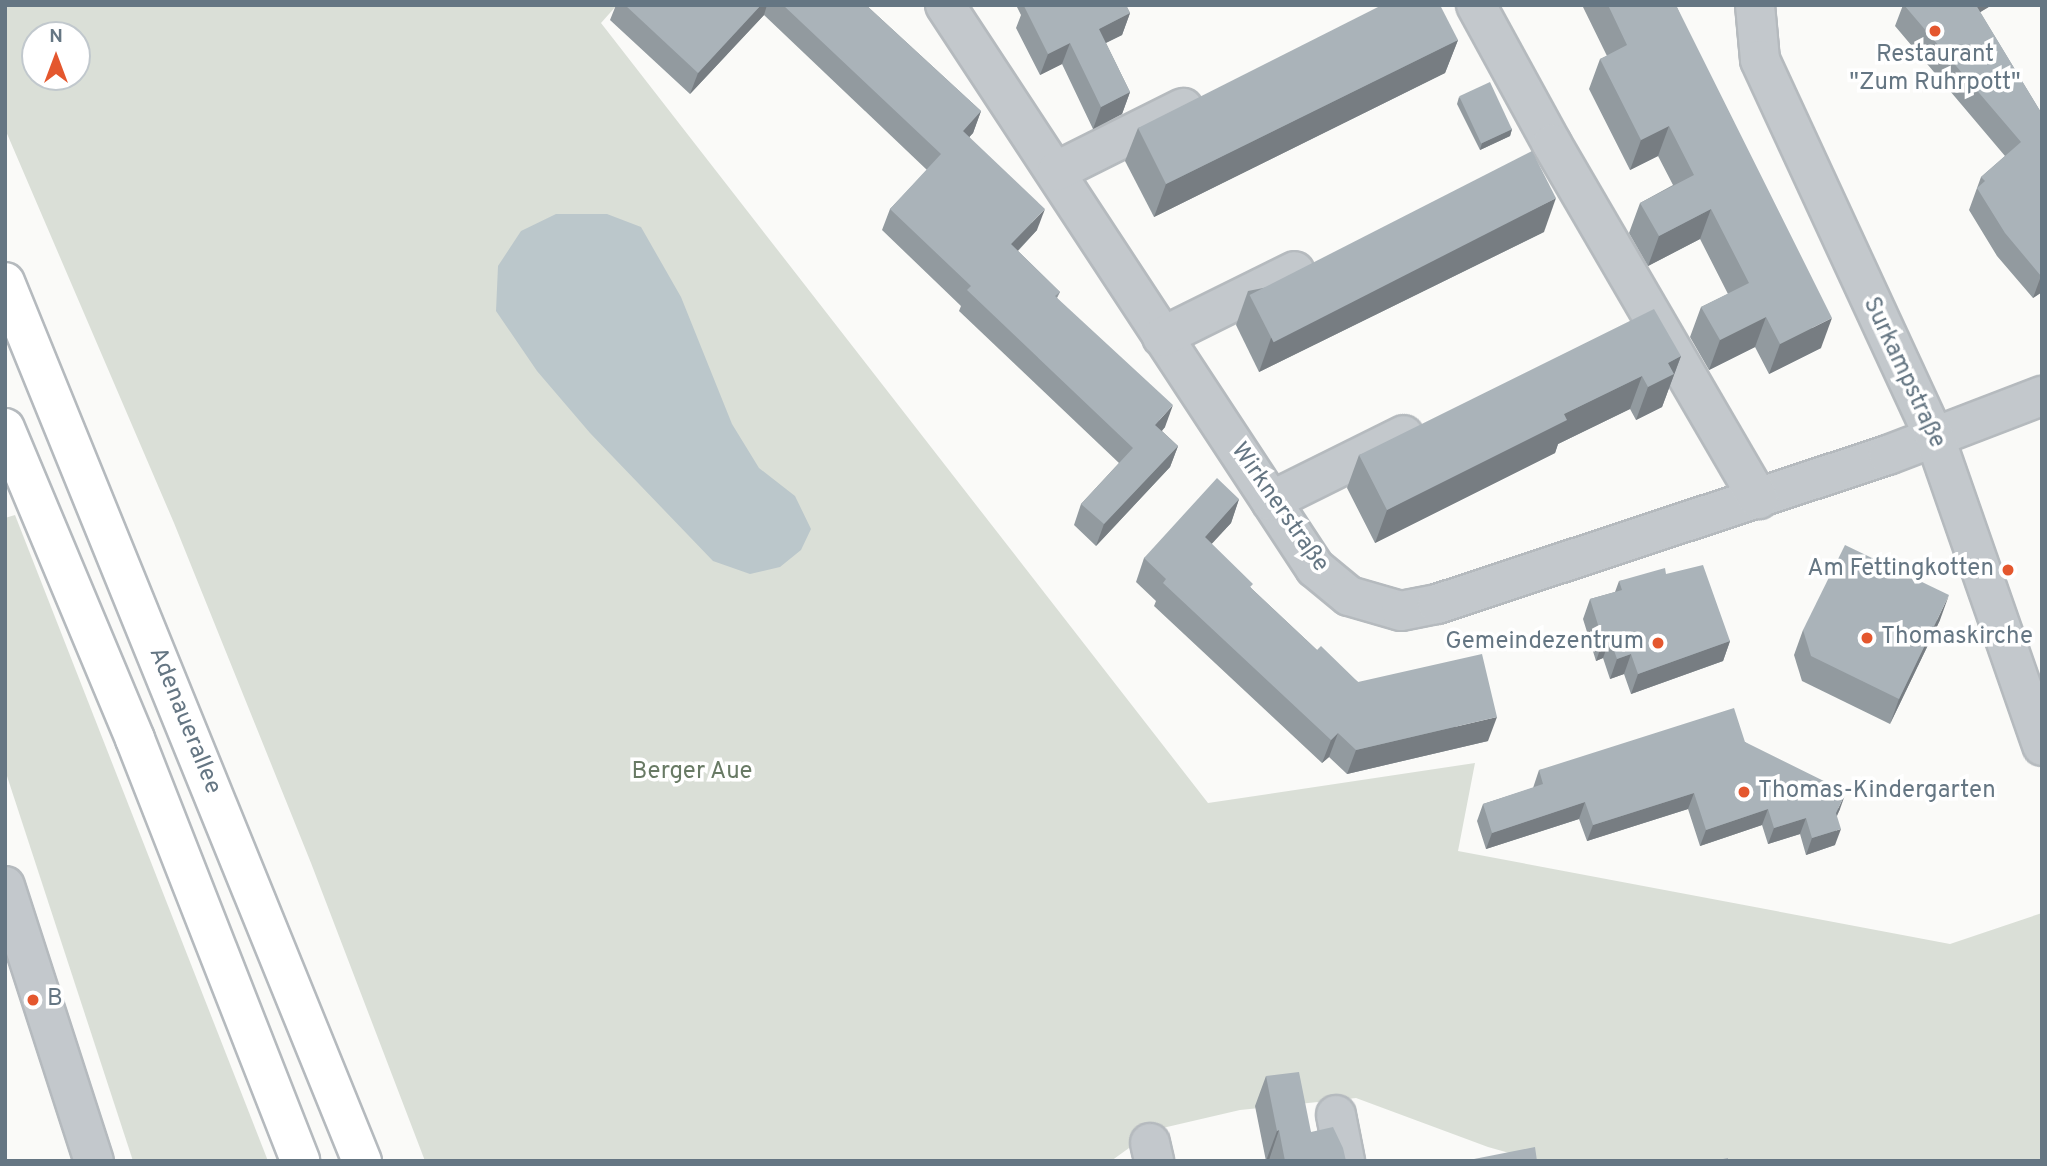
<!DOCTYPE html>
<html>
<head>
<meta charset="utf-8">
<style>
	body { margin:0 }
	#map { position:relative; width:2047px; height:1166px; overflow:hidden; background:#fafaf8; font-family:Overpass,sans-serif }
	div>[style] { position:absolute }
	.green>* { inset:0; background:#dadfd7 }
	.water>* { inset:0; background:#bbc7cb }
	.roads { filter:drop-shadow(2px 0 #b5babe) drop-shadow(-2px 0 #b5babe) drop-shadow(0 2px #b5babe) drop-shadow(0 -2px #b5babe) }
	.minor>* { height:38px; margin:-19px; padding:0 19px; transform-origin:19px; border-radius:19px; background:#c3c8cc }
	.major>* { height:38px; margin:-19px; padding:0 19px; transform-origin:19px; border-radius:19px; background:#fff }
	.wall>* { inset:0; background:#929a9f }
	.shaded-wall>* { inset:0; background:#777d82 }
	.building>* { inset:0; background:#aab3b9; transform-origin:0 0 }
	.dots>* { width:19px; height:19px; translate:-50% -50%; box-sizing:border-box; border:4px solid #fff; border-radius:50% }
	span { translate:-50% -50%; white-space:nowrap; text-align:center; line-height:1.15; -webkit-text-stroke:7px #fff; paint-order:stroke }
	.poi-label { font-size:24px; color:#657683 }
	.right { translate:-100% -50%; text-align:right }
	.left { translate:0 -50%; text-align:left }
	.street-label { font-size:24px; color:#657683 }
	.park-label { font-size:24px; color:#687a64 }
	.frame { position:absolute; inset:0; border:7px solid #657683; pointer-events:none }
	.north { position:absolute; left:21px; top:21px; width:70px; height:70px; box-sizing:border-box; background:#fff; border:2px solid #c1c8cd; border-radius:50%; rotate:0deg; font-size:19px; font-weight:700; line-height:28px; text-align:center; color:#657683 }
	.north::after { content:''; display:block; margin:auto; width:24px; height:32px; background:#e4572e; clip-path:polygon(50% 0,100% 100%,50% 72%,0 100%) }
</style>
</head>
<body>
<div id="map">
	<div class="green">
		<i style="clip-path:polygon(evenodd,5px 5px,617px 5px,601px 23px,1208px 803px,1475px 763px,1458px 851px,1950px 944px,2042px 913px,2042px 1161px,1538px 1161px,1488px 1147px,1356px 1098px,1240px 1110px,1154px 1130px,1111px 1161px,425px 1161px,311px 863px,174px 523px,5px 129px,5px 5px,35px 35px,77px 35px,77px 77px,35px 77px,35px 35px)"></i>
		<i style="clip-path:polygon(15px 515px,268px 1161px,133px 1161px,5px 770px,5px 518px)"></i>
	</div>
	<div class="water">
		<i style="clip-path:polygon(556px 214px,607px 214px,641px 227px,681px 297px,732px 424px,759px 468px,795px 496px,811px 529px,801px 550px,780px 567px,750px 574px,713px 561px,590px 433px,537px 371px,496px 311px,498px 266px,521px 231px)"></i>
	</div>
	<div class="roads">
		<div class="minor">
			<i style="left:945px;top:5px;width:674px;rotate:56.69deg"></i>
			<i style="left:1315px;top:568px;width:44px;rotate:39.5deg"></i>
			<i style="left:1349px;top:596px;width:54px;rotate:16.1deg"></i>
			<i style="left:1401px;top:611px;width:37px;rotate:-11deg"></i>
			<i style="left:1437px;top:604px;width:475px;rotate:-18.3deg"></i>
			<i style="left:1888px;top:455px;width:165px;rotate:-21deg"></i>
			<i style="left:1476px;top:5px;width:158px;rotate:61.3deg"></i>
			<i style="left:1552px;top:144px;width:411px;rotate:59.8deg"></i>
			<i style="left:1755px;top:5px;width:55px;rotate:84.8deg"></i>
			<i style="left:1760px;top:60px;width:417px;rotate:65.2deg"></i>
			<i style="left:1935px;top:438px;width:326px;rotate:70.8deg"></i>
			<i style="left:1057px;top:171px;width:141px;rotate:-26.6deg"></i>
			<i style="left:1162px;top:337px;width:148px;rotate:-26.4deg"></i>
			<i style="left:1271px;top:501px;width:148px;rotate:-26.4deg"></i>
			<i style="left:5px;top:886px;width:289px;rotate:72.1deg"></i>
			<i style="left:1336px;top:1115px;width:47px;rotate:78.9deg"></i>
			<i style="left:1150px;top:1143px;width:18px;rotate:77deg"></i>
		</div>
		<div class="major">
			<i style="left:5px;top:282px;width:949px;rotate:67.9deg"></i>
			<i style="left:5px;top:428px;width:337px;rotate:67.3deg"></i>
			<i style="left:135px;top:739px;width:453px;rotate:68.6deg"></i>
		</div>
	</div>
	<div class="wall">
		<i style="clip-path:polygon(616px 5px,866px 5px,981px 111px,973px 133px,969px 137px,1037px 230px,1018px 251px,1060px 292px,1057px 298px,1165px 427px,1162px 431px,1178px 446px,1170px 467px,1096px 546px,1074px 525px,1081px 504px,1119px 463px,959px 311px,961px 306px,882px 230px,890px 209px,927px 170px,764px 15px,690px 94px,610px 20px)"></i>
		<i style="clip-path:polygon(1016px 5px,1126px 5px,1130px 13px,1122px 35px,1106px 43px,1130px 92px,1122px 114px,1093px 129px,1062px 64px,1040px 75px,1016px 28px,1021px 15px)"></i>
		<i style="clip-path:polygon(1582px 5px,1676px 5px,1821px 348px,1769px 374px,1755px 347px,1709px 370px,1690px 337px,1701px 307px,1728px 294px,1700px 239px,1648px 266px,1629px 233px,1640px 203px,1673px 185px,1658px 156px,1630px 170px,1589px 89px,1600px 59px,1607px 56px)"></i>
		<i style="clip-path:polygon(1903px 5px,1992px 5px,1980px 12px,2042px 114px,2042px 292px,2033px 298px,1997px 256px,1969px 210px,1981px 177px,2005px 156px,1895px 26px)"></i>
		<i style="clip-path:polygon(1458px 40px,1445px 73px,1154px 217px,1125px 161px,1138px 128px)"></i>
		<i style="clip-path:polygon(1459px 97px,1512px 129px,1510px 136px,1480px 150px,1457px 104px)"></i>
		<i style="clip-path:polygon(1544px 232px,1259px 372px,1236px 325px,1248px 291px)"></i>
		<i style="clip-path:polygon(1681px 356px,1662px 407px,1636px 420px,1630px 409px,1558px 444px,1555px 453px,1375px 543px,1347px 488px,1359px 455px)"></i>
		<i style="clip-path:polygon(1239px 499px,1231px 523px,1211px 544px,1252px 589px,1317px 650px,1358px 682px,1488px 741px,1347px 774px,1329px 757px,1322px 763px,1154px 606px,1156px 601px,1136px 582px,1144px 558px)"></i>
		<i style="clip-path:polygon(1666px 574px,1730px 641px,1723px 661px,1631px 694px,1624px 674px,1610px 679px,1603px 658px,1596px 661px,1583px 619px,1590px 599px,1615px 592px,1619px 581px)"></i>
		<i style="clip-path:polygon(1940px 620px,1890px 724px,1802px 681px,1794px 655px,1803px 630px)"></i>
		<i style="clip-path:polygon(1745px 742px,1840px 809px,1837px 816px,1835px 845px,1806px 855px,1800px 834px,1768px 844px,1762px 825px,1700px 846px,1688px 809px,1587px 841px,1579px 819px,1486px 849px,1477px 821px,1483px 804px,1533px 788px,1539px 770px)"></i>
		<i style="clip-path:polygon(1266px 1076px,1311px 1132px,1346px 1161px,1266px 1161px,1255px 1106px)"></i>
	</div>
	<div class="shaded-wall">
		<i style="clip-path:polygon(761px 5px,767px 5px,764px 15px,690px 94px,698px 73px)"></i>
		<i style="clip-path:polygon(1970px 5px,1992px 5px,1964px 22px)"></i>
		<i style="clip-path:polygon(1130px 13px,1122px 35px,1091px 50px,1099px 29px)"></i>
		<i style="clip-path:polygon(1458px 40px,1445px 73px,1154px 217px,1166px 184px)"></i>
		<i style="clip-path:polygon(1070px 43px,1062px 64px,1040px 75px,1048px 54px)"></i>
		<i style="clip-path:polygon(1130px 92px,1122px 114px,1093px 129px,1101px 107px)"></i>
		<i style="clip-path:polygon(981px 111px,973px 133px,955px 153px,963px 131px)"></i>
		<i style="clip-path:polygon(1669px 126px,1658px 156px,1630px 170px,1641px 140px)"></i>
		<i style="clip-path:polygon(1512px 129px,1510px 136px,1480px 150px,1482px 143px)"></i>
		<i style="clip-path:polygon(1556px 198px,1544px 232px,1259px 372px,1271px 338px)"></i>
		<i style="clip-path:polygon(1045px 209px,1037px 230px,1003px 266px,1011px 244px)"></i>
		<i style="clip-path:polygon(1711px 209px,1700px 239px,1648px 266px,1659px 236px)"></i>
		<i style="clip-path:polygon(2042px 275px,2042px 292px,2033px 298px,2041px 276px)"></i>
		<i style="clip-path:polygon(1766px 317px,1755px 347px,1709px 370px,1720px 340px)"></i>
		<i style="clip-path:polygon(1832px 318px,1821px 348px,1769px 374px,1780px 344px)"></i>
		<i style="clip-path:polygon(1681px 356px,1662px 407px,1636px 420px,1648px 387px,1668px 363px)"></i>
		<i style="clip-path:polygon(1642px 376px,1630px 409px,1558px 444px,1555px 453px,1375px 543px,1387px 510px,1564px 414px)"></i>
		<i style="clip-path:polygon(1173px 405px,1165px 427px,1148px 446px,1155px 425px)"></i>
		<i style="clip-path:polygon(1178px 446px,1170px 467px,1096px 546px,1104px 524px)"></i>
		<i style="clip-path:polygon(1239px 499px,1231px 523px,1196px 561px,1205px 537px)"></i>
		<i style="clip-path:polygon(1949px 595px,1940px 620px,1890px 724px,1899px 699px)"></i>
		<i style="clip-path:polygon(1610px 639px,1603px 658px,1596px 661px,1603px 641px)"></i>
		<i style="clip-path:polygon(1730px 641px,1723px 661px,1631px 694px,1638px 674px)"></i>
		<i style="clip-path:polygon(1631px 654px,1624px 674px,1610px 679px,1617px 659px)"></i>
		<i style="clip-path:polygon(1497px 717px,1488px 741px,1347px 774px,1356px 750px)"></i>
		<i style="clip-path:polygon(1338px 733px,1329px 757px,1322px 763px,1331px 740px)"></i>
		<i style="clip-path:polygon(1846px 792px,1840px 809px,1830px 829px,1836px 813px)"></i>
		<i style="clip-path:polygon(1694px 793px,1688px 809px,1587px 841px,1593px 825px)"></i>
		<i style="clip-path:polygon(1585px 802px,1579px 819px,1486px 849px,1492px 833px)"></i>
		<i style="clip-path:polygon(1768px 809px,1762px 825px,1700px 846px,1706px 830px)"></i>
		<i style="clip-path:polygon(1806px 818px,1800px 834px,1768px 844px,1774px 828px)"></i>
		<i style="clip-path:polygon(1841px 829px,1835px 845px,1806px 855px,1812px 838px)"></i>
		<i style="clip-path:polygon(1279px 1130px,1269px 1160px,1266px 1161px,1277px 1131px)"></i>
	</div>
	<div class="building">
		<i style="clip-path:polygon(625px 5px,761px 5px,698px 73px)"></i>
		<i style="clip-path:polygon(783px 5px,866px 5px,981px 111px,963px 131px,1045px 209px,1011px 244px,1060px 292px,1055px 296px,1173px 405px,1155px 425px,1178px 446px,1104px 524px,1081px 504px,1133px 448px,967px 290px,971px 286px,890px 209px,941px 154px)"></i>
		<i style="clip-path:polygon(1026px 5px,1126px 5px,1130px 13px,1099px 29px,1130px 92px,1101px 107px,1070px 43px,1048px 54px,1024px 6px)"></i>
		<i style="clip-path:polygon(1382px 5px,1440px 5px,1458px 40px,1166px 184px,1138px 128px)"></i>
		<i style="clip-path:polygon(1608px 5px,1676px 5px,1832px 318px,1780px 344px,1766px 317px,1720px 340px,1701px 307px,1749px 283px,1711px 209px,1659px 236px,1640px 203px,1694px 175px,1669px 126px,1641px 140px,1600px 59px,1627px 45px)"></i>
		<i style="clip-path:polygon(1904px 5px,1976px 5px,2042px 114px,2041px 276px,2005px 233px,1977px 188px,1985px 181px,1981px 177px,2021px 142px)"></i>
		<i style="left:1490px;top:82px;width:52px;height:34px;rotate:65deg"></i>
		<i style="left:1532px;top:151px;width:53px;height:317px;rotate:63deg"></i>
		<i style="clip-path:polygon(1654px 309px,1681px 356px,1668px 363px,1674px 374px,1648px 387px,1642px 376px,1564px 414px,1567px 420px,1387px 510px,1359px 455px)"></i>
		<i style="clip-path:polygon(1217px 478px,1239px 499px,1205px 537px,1253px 584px,1250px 587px,1317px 650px,1321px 646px,1358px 682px,1482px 654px,1497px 717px,1356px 750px,1338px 733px,1331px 740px,1163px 583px,1166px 579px,1144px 558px)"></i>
		<i style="clip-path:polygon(1845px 545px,1949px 595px,1899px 699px,1811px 656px,1803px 630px)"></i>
		<i style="clip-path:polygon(1703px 565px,1730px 641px,1638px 674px,1631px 654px,1617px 659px,1610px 639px,1603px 641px,1590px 599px,1622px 590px,1619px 581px,1665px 568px,1666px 574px)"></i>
		<i style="clip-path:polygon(1734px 708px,1745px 742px,1846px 792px,1836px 813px,1841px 829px,1812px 838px,1806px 818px,1774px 828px,1768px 809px,1706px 830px,1694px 793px,1593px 825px,1585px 802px,1492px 833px,1483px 804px,1543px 784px,1539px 770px)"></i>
		<i style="clip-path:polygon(1299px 1072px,1311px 1132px,1333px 1127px,1343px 1148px,1346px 1161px,1285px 1161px,1279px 1130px,1277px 1131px,1266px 1076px)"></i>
		<i style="clip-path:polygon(1535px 1147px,1537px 1161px,1469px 1161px,1469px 1160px)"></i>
		<i style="clip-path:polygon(1728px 1158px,1728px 1161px,1713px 1161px)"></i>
	</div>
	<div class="dots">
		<i style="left:1935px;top:31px;background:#e4572e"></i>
		<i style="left:2008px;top:570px;background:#e4572e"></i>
		<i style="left:1867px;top:638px;background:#e4572e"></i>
		<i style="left:1658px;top:643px;background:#e4572e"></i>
		<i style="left:1744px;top:792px;background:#e4572e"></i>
		<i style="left:33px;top:1000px;background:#e4572e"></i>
	</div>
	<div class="poi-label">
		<span style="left:1935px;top:70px">Restaurant<br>"Zum Ruhrpott"</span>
		<span class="right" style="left:1994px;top:570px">Am Fettingkotten</span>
		<span class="left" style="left:1881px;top:638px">Thomaskirche</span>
		<span class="right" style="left:1644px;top:643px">Gemeindezentrum</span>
		<span class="left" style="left:1758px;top:792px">Thomas-Kindergarten</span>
		<span class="left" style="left:47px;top:1000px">B</span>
	</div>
	<div class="street-label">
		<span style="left:1903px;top:373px;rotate:65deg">Surkampstraße</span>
		<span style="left:1279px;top:508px;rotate:55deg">Wirknerstraße</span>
		<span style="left:184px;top:721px;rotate:68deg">Adenauerallee</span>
	</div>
	<div class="park-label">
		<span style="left:692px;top:773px">Berger Aue</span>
	</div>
	<div class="frame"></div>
	<div class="north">N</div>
</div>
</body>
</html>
